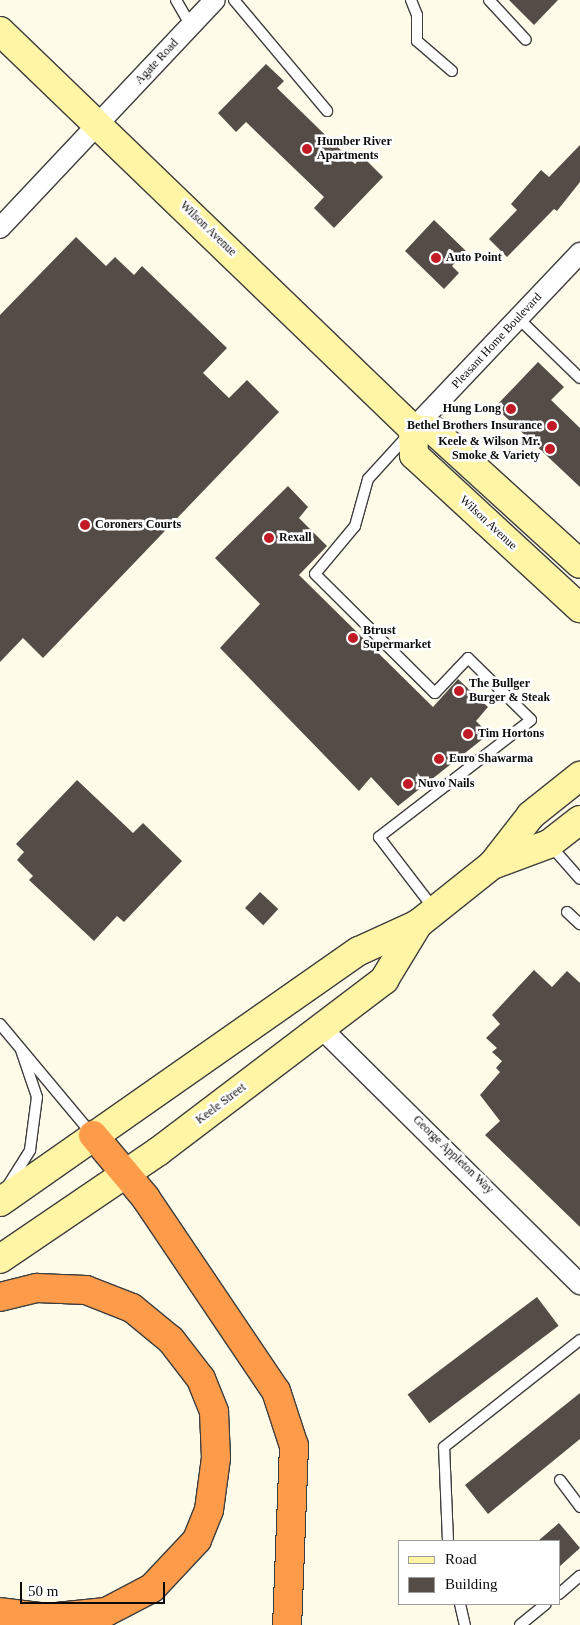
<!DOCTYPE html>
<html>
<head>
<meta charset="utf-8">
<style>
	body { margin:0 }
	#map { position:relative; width:580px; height:1625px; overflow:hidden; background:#fffbe9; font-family:Georgia,serif }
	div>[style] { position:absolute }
	.building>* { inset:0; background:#544c47; transform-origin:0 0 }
	.roads { filter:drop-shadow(1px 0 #3e3e3e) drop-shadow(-1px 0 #3e3e3e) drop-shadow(0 1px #3e3e3e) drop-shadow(0 -1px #3e3e3e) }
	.service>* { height:10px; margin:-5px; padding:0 5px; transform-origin:5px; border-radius:5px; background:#fff }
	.minor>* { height:20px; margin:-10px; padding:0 10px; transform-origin:10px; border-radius:10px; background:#fff }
	.secondary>* { height:28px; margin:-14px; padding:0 14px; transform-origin:14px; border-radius:14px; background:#fff5a4 }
	.motorway>* { height:28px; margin:-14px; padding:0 14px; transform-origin:14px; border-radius:14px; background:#fc9b49 }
	.dots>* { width:14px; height:14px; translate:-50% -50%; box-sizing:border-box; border:2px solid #fff; border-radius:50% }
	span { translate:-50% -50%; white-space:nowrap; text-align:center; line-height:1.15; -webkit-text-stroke:5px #fff; paint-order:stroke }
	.street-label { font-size:12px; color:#0b0b0b }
	.poi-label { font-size:12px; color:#0b0b0b; font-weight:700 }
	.left { translate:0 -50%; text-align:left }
	.right { translate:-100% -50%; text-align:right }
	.legend { position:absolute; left:398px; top:1540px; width:162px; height:65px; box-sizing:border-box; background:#fff; border:1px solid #9d9d9d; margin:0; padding:6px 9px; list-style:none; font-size:15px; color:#0b0b0b }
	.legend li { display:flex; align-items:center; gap:10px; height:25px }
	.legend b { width:25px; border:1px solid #9d9d9d }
	.scale { position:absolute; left:20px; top:1582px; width:145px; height:22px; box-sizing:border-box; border:2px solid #0b0b0b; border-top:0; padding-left:6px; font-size:15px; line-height:18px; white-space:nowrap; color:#0b0b0b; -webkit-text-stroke:4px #fff; paint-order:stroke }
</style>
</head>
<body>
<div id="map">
	<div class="building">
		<i style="clip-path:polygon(509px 0,558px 0,534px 25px)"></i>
		<i style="clip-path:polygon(266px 64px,284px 81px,277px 88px,355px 164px,362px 156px,383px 177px,334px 228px,314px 208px,324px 197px,246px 122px,236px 132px,218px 113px)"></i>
		<i style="clip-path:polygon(580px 145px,580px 182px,557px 211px,554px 209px,507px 257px,489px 239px,517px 210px,511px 204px,541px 170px,549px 177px)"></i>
		<i style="clip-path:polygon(434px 220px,466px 251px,452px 266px,459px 273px,444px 289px,405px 251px)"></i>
		<i style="clip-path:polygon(76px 237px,106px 266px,115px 257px,134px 275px,142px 266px,227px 348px,203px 373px,229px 398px,247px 380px,279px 412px,43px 658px,23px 638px,0 662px,0 315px)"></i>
		<i style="clip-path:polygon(538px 362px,564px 387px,551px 400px,580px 428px,580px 487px,495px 407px)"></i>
		<i style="clip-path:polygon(288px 486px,308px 507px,299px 518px,327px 546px,299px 575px,433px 707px,458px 679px,488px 707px,476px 721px,489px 734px,398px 806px,371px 777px,359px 791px,220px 648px,260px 604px,215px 558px)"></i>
		<i style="clip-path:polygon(77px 780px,133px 833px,143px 823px,182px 861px,124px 922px,117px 916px,94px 941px,29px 880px,33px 876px,17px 860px,24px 852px,16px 844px)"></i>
		<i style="left:260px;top:892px;width:25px;height:22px;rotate:43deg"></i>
		<i style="clip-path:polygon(534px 970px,552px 987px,567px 971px,580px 983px,580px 1227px,485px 1135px,500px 1121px,480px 1095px,500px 1072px,496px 1068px,502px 1061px,492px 1052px,497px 1048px,486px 1038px,500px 1024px,492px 1015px)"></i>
		<i style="left:537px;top:1297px;width:36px;height:162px;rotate:53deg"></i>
		<i style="clip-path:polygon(580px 1393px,580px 1439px,488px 1514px,465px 1485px)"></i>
		<i style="clip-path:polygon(559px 1523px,580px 1548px,559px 1567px,559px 1541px,538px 1541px)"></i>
	</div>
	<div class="roads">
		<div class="service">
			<i style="left:176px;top:0;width:30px;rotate:60deg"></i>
			<i style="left:234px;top:0;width:145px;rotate:50deg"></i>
			<i style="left:411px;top:0;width:16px;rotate:68deg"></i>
			<i style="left:417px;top:15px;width:26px;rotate:90deg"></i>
			<i style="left:417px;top:41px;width:46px;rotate:40.6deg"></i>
			<i style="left:489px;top:0;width:54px;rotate:47.2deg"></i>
			<i style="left:518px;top:318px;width:86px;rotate:44.1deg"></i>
			<i style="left:409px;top:434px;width:61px;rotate:132.3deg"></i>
			<i style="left:368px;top:479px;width:49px;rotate:105.5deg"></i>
			<i style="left:355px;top:526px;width:62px;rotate:129.8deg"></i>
			<i style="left:315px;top:574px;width:169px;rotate:44.8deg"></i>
			<i style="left:435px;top:693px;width:48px;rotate:-46.7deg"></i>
			<i style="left:468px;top:658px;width:88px;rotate:44.5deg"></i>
			<i style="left:531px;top:720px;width:192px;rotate:142.4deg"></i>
			<i style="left:379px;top:837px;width:91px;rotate:52.6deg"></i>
			<i style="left:550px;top:845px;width:45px;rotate:48.6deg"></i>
			<i style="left:567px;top:912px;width:18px;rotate:43deg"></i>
			<i style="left:0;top:1024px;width:143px;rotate:50.1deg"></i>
			<i style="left:9px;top:1184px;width:40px;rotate:-58deg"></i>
			<i style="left:30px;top:1150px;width:53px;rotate:-82.5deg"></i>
			<i style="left:37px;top:1097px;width:50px;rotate:-108.8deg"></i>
			<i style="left:560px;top:1480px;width:34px;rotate:53deg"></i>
			<i style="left:448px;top:1541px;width:94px;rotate:-92.4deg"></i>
			<i style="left:444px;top:1447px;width:173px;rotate:-38.2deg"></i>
			<i style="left:559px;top:1594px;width:28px;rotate:-41deg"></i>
			<i style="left:460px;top:1604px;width:22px;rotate:77deg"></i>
			<i style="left:520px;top:1625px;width:33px;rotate:-39deg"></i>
		</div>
		<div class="minor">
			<i style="left:0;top:228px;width:313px;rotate:-46.7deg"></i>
			<i style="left:413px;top:429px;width:243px;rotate:-46.5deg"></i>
			<i style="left:322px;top:1029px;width:363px;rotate:44.7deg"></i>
		</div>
		<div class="secondary">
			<i style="left:0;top:31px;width:574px;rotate:43.94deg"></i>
			<i style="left:413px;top:429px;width:21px;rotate:5deg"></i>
			<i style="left:434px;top:431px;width:197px;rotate:42.3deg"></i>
			<i style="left:413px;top:429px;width:26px;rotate:88deg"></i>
			<i style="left:414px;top:455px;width:226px;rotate:42.7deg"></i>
			<i style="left:492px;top:865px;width:61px;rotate:-20.2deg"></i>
			<i style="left:549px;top:844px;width:39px;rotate:-38deg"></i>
			<i style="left:0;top:1202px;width:438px;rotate:-35deg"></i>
			<i style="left:359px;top:951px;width:65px;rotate:-24.6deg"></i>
			<i style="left:418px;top:924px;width:95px;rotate:-38.6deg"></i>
			<i style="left:492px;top:865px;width:63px;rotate:-52deg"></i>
			<i style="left:531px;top:815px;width:63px;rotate:-38.5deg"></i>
			<i style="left:0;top:1259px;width:192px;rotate:-34.2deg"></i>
			<i style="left:159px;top:1151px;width:283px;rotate:-37.2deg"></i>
			<i style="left:384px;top:980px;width:66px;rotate:-58.7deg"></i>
		</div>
		<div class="motorway">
			<i style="left:93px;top:1135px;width:81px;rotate:50deg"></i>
			<i style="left:145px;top:1197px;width:234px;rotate:56deg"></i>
			<i style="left:276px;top:1391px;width:58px;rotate:71.9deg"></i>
			<i style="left:294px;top:1446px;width:179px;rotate:92.2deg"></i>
			<i style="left:0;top:1297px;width:38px;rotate:-14deg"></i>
			<i style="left:37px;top:1288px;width:49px;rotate:2.3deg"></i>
			<i style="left:86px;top:1290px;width:49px;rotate:21.4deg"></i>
			<i style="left:132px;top:1308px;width:50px;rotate:39.4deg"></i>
			<i style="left:171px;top:1340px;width:49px;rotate:52.4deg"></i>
			<i style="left:201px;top:1379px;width:35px;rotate:68deg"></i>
			<i style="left:214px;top:1412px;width:46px;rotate:87.5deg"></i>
			<i style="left:216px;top:1458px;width:52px;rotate:97.7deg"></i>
			<i style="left:209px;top:1510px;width:32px;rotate:112deg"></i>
			<i style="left:197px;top:1540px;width:66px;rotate:133.2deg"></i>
			<i style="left:152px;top:1588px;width:52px;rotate:152.4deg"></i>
			<i style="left:106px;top:1612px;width:59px;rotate:174.2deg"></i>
			<i style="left:47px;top:1618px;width:47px;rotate:-172.7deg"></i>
		</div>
	</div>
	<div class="dots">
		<i style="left:307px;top:149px;background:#c11c25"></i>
		<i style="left:436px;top:258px;background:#c11c25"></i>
		<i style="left:511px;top:409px;background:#c11c25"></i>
		<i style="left:552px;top:426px;background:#c11c25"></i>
		<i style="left:550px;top:449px;background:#c11c25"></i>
		<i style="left:85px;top:525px;background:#c11c25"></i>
		<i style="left:269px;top:538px;background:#c11c25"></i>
		<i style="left:353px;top:638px;background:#c11c25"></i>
		<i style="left:459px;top:691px;background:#c11c25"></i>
		<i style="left:468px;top:734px;background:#c11c25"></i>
		<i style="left:439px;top:759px;background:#c11c25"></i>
		<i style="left:408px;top:784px;background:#c11c25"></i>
	</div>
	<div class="street-label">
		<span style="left:157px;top:62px;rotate:-47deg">Agate Road</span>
		<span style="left:208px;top:229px;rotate:44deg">Wilson Avenue</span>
		<span style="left:497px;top:341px;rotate:-47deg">Pleasant Home Boulevard</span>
		<span style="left:488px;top:523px;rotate:43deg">Wilson Avenue</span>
		<span style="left:221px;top:1104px;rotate:-37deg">Keele Street</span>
		<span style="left:453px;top:1155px;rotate:44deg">George Appleton Way</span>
	</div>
	<div class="poi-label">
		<span class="left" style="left:317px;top:149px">Humber River<br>Apartments</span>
		<span class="left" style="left:446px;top:258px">Auto Point</span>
		<span class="right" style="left:501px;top:409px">Hung Long</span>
		<span class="right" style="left:542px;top:426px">Bethel Brothers Insurance</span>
		<span class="right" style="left:540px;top:449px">Keele &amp; Wilson Mr.<br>Smoke &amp; Variety</span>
		<span class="left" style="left:95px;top:525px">Coroners Courts</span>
		<span class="left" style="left:279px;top:538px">Rexall</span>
		<span class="left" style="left:363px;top:638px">Btrust<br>Supermarket</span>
		<span class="left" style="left:469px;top:691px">The Bullger<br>Burger &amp; Steak</span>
		<span class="left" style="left:478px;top:734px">Tim Hortons</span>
		<span class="left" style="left:449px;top:759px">Euro Shawarma</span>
		<span class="left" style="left:418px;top:784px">Nuvo Nails</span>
	</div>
	<ul class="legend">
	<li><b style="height:6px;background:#fff5a4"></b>Road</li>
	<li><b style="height:14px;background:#544c47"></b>Building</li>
	</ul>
	<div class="scale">50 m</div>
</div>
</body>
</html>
